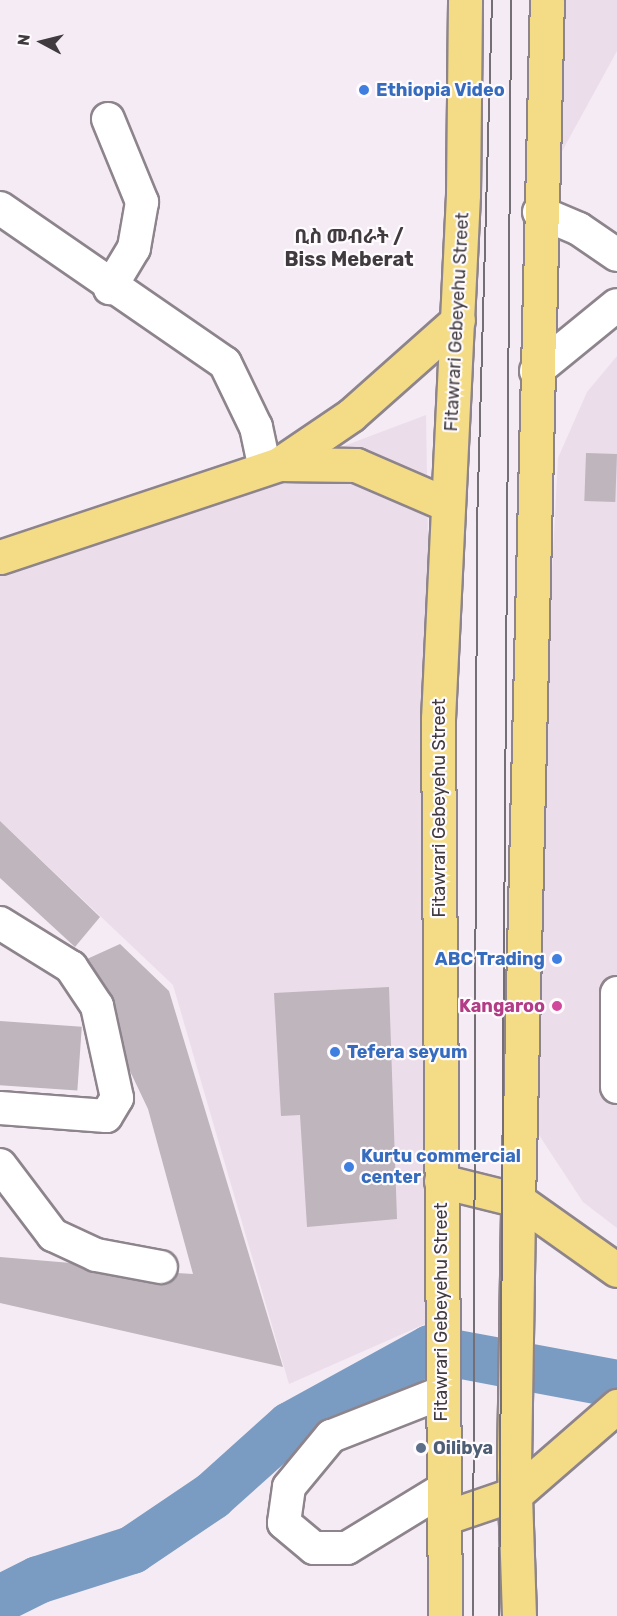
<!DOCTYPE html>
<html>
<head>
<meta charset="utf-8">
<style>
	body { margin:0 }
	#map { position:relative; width:617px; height:1616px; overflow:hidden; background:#f5ebf4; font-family:Rubik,"Noto Sans Ethiopic",sans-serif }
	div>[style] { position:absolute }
	.built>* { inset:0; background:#ecddeb }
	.river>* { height:48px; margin:-24px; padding:0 24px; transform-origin:24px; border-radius:24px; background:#7a9cc2 }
	.building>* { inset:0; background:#beb5bd; transform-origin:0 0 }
	.roads { filter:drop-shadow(2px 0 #8d848c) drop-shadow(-2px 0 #8d848c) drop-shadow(0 2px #8d848c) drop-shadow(0 -2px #8d848c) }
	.minor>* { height:32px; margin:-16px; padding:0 16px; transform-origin:16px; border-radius:16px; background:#fff }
	.major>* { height:33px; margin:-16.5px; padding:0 16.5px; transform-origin:16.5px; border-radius:16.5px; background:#f4dc86 }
	.tram>* { height:1.5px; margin:-0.75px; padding:0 0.75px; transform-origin:0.75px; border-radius:0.75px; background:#746f74 }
	.dots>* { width:16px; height:16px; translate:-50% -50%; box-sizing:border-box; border:3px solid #fffbfe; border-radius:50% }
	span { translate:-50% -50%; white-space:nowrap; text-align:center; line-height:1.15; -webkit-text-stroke:4.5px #fffbfe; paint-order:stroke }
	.shop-label { font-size:18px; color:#366cbe; font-weight:700 }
	.left { translate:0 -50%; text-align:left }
	.right { translate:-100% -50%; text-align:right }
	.street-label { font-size:18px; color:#3f3b3f }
	.hotel-label { font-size:18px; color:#b23c85; font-weight:700 }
	.service-label { font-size:18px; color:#4e5e75; font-weight:700 }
	.neighbourhood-label { font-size:20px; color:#3f3b3f; font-weight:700 }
	.north { position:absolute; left:12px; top:12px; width:60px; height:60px; -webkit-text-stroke:4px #fffbfe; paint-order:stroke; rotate:277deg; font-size:16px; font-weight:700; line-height:24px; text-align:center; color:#3f3b3f }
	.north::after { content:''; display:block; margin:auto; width:21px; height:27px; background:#3f3b3f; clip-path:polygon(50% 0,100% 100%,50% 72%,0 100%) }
</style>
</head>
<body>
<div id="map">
	<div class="built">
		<i style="clip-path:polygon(562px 0,617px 0,617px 51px,543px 186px)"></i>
		<i style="clip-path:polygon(617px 356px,617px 1228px,583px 1202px,537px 1132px,545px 706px,558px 458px,587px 392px)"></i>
		<i style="clip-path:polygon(426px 415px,441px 1317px,289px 1384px,173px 985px,0 821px,0 562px,267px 475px)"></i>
	</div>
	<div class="river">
		<i style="left:0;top:1599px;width:42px;rotate:-26.6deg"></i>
		<i style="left:38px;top:1580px;width:99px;rotate:-17.7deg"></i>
		<i style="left:132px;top:1550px;width:97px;rotate:-34deg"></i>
		<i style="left:212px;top:1496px;width:105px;rotate:-41.9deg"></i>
		<i style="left:290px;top:1426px;width:160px;rotate:-28.8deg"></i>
		<i style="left:430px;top:1349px;width:190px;rotate:10.6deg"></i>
	</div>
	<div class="building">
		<i style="left:586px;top:453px;width:31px;height:48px;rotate:2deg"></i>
		<i style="clip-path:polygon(0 821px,100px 917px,75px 947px,0 878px)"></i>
		<i style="clip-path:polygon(120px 944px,169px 991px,283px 1367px,0 1303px,0 1257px,71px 1263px,158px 1285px,177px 1273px,193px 1274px,148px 1109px,129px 1069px,114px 1002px,87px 959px)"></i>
		<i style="clip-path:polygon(389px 987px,397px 1219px,307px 1227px,300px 1115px,281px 1116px,274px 993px)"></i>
		<i style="left:0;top:1021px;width:82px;height:64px;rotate:4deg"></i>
	</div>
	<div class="roads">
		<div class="minor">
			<i style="left:108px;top:119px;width:90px;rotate:67.7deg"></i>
			<i style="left:142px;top:202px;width:47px;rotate:99.9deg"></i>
			<i style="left:134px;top:248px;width:47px;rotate:121deg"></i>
			<i style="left:0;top:208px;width:273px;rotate:34.6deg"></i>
			<i style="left:225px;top:363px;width:71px;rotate:64.2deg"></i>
			<i style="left:256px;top:427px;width:43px;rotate:77.9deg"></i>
			<i style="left:539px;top:212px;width:43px;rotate:23deg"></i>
			<i style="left:579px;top:229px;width:46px;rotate:34.4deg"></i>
			<i style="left:536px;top:371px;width:104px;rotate:-39.2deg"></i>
			<i style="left:0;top:923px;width:84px;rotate:31.8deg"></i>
			<i style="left:71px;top:967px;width:47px;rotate:56.3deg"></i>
			<i style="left:97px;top:1006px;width:94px;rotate:77.7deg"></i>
			<i style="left:117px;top:1098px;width:21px;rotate:121deg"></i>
			<i style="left:106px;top:1116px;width:106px;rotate:-175.7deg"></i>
			<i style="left:617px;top:993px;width:94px;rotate:90deg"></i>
			<i style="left:0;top:1165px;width:88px;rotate:52.9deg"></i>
			<i style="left:53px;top:1235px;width:47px;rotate:24.9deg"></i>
			<i style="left:96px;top:1255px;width:66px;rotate:10.5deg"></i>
			<i style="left:441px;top:1393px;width:118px;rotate:158.6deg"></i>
			<i style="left:331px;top:1436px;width:66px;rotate:129.5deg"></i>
			<i style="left:289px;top:1487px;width:36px;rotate:98deg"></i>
			<i style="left:284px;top:1523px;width:39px;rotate:40deg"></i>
			<i style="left:314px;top:1548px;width:33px"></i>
			<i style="left:347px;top:1548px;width:111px;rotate:-31.4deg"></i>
		</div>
		<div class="major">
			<i style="left:279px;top:464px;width:87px;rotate:-34.2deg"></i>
			<i style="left:351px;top:415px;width:143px;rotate:-41.6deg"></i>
			<i style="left:0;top:557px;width:294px;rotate:-18.4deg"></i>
			<i style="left:279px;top:464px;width:77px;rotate:0.7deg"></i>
			<i style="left:356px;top:465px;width:98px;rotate:23.4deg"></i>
			<i style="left:441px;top:1181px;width:79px;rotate:13.9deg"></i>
			<i style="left:518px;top:1200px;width:121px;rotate:35.3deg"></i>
			<i style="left:444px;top:1518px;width:77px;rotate:-18.9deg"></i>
			<i style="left:517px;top:1493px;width:133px;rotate:-41deg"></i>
			<i style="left:445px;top:1616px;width:897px;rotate:-90.45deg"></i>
			<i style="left:438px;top:719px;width:526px;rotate:-87.27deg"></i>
			<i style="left:463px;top:194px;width:194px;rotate:-89.4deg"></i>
			<i style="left:519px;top:1616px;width:150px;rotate:-91.9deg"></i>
			<i style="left:514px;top:1466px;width:266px;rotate:-89.1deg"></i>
			<i style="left:518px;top:1200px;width:1200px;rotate:-88.62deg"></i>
		</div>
	</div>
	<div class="tram">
		<i style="left:473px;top:1616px;width:1091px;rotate:-89.79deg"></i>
		<i style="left:477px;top:525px;width:525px;rotate:-88.36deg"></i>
		<i style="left:499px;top:1616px;width:1616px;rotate:-89.57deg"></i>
	</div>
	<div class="dots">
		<i style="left:364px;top:90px;background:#3f7fe0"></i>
		<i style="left:557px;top:959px;background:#3f7fe0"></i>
		<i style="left:557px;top:1006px;background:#d1479c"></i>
		<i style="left:335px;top:1052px;background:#3f7fe0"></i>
		<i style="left:349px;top:1167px;background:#3f7fe0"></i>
		<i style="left:421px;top:1448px;background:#5c6f8a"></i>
	</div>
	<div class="shop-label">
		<span class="left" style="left:376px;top:90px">Ethiopia Video</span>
		<span class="right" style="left:545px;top:959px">ABC Trading</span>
		<span class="left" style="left:347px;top:1052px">Tefera seyum</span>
		<span class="left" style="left:361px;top:1167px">Kurtu commercial<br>center</span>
	</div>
	<div class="street-label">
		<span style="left:457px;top:322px;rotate:-87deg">Fitawrari Gebeyehu Street</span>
		<span style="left:439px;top:808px;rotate:-90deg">Fitawrari Gebeyehu Street</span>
		<span style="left:441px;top:1312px;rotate:-90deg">Fitawrari Gebeyehu Street</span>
	</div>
	<div class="hotel-label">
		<span class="right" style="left:545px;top:1006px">Kangaroo</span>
	</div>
	<div class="service-label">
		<span class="left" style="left:433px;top:1448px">Oilibya</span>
	</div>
	<div class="neighbourhood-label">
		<span style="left:349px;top:248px">ቢስ መብራት /<br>Biss Meberat</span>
	</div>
	<div class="north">N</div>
</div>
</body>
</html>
